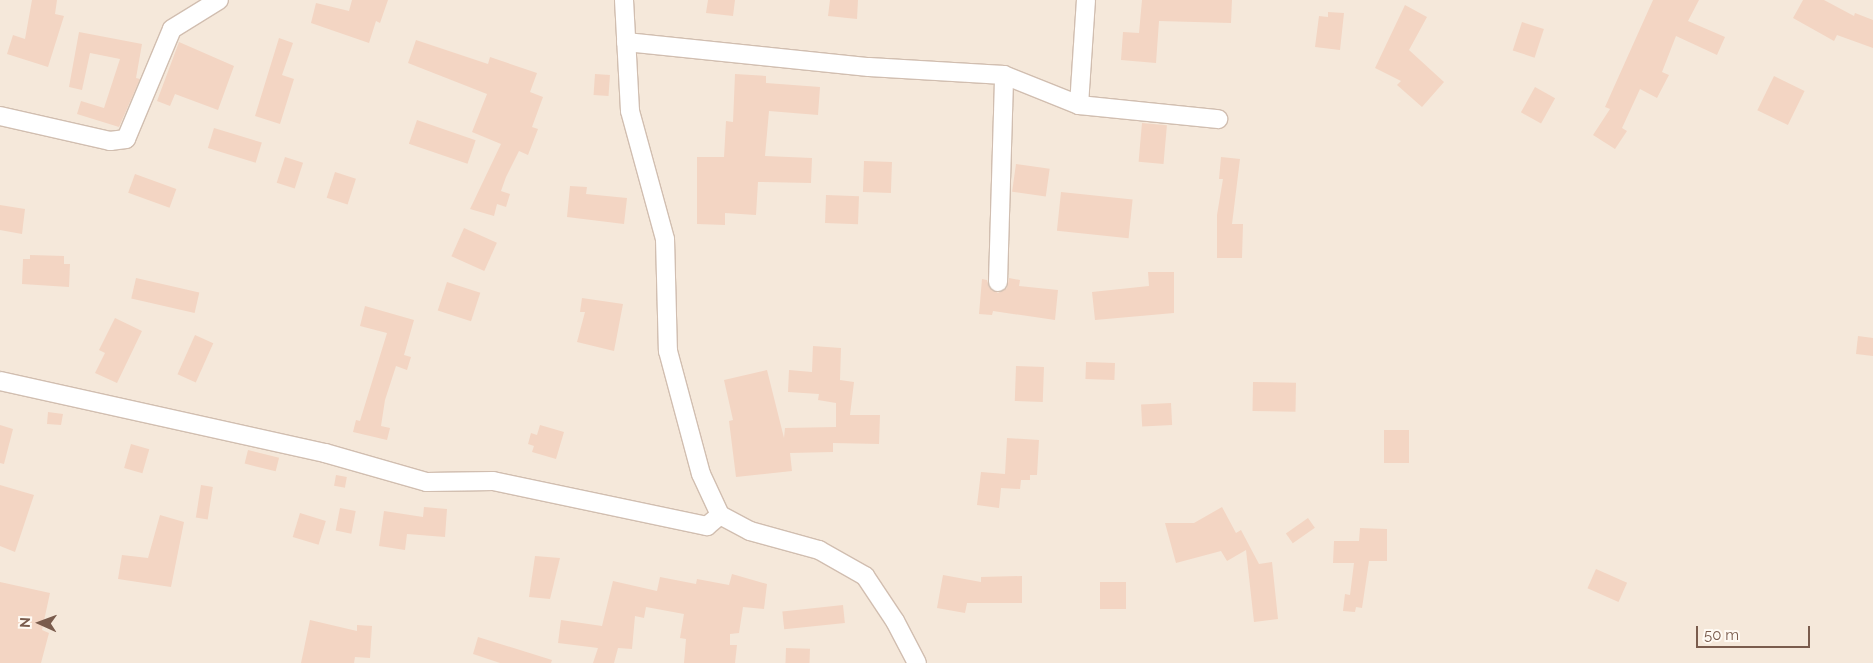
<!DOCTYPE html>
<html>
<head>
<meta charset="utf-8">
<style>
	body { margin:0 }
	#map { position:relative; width:1873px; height:663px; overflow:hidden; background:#fdf6ec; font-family:Raleway,sans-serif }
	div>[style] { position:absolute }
	.residential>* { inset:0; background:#f5e8da; transform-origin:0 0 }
	.building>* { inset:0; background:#f3d5c3; transform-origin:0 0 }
	.roads { filter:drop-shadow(1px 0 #d1beb0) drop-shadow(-1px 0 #d1beb0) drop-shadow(0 1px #d1beb0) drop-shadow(0 -1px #d1beb0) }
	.street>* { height:18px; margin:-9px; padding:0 9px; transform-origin:9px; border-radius:9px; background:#fff }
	span { translate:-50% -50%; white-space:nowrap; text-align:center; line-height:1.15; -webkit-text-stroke:4.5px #fffaf3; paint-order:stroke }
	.north { position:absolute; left:15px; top:598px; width:50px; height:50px; -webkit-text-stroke:4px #fffaf3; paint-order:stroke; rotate:272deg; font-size:14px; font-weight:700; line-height:20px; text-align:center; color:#7a5c4d }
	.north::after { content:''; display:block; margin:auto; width:18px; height:22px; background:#7a5c4d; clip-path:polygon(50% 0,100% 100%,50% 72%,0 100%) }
	.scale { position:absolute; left:1696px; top:626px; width:114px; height:22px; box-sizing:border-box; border:2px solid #7a5c4d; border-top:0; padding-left:6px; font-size:15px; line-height:18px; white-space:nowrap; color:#7a5c4d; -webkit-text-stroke:4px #fffaf3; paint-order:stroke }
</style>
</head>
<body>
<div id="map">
	<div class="residential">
		<i style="left:0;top:0;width:1873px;height:663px"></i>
	</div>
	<div class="building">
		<i style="clip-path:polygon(32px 0,57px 0,55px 14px,64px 16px,48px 67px,7px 54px,13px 35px,25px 39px)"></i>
		<i style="clip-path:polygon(352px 0,388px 0,380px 23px,376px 21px,369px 43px,311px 23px,316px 3px,349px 11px)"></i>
		<i style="clip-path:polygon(708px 0,735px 0,733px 16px,706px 13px)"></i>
		<i style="clip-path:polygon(830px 0,858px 0,857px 19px,828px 16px)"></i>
		<i style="clip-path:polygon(1142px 0,1232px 0,1231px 23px,1159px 21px,1156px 63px,1121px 60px,1123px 32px,1139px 33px)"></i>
		<i style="clip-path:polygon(1653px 0,1699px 0,1688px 21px,1725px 37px,1717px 55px,1676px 36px,1662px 72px,1669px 75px,1657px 98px,1640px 89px,1622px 128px,1627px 131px,1615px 149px,1593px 135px,1610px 109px,1605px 107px)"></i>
		<i style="clip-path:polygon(1803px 0,1824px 0,1854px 16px,1855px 13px,1873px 20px,1873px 48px,1837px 35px,1834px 41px,1793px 18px)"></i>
		<i style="clip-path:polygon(1405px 5px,1427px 17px,1409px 50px,1444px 82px,1422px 107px,1397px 85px,1401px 81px,1375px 68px)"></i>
		<i style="clip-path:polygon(1328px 12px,1344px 13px,1340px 50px,1315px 47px,1319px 16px,1328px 17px)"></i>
		<i style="left:1522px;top:22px;width:23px;height:30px;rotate:18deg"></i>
		<i style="clip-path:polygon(79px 32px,142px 44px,136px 78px,140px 79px,119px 127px,77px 114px,81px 101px,104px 108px,120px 59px,90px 53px,82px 90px,69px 87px)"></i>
		<i style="clip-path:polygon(279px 38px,293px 43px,282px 75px,294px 79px,280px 124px,255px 116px)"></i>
		<i style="clip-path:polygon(416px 40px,488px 64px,490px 57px,537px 73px,530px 92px,543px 97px,532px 127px,538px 129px,528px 155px,519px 151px,506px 177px,501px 191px,510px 194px,506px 207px,497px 204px,494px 216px,470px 209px,501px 144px,472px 132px,487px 94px,408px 63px)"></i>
		<i style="clip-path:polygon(179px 42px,234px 66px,218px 110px,175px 94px,170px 106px,157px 101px)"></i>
		<i style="left:595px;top:74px;width:15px;height:21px;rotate:4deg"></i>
		<i style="clip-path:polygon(735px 74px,766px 76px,766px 83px,820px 87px,818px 115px,769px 111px,765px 156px,812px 158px,811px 183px,758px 182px,756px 215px,725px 213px,725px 225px,697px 224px,697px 157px,724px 157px,726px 121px,733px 122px)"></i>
		<i style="left:1774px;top:76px;width:34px;height:38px;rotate:26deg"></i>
		<i style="left:1535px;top:87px;width:23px;height:29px;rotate:29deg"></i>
		<i style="left:417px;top:120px;width:62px;height:25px;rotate:19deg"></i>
		<i style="left:1142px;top:123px;width:25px;height:39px;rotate:5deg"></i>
		<i style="left:214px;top:128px;width:50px;height:21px;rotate:17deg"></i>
		<i style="left:285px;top:157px;width:19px;height:27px;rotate:18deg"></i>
		<i style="clip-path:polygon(1221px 157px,1240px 159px,1232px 224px,1243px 224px,1242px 258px,1217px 258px,1217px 215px,1223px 179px,1219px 179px)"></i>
		<i style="left:864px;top:161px;width:28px;height:31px;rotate:2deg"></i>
		<i style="left:1016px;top:164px;width:34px;height:28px;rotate:8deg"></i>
		<i style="left:335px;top:172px;width:22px;height:27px;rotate:18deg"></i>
		<i style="left:135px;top:174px;width:44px;height:20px;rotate:20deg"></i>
		<i style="clip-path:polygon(570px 186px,587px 187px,586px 194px,627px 198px,624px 224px,567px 217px)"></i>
		<i style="left:1061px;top:192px;width:72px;height:39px;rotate:6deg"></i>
		<i style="left:826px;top:195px;width:33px;height:28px;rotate:2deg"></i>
		<i style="clip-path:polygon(0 205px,25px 209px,22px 234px,0 230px)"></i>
		<i style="left:464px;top:228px;width:36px;height:31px;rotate:24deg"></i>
		<i style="clip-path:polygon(30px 255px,64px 256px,64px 264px,70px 264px,69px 287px,22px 284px,23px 259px,30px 259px)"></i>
		<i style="clip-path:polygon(1148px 272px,1174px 272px,1174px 313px,1095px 320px,1092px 292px,1149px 286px)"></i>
		<i style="left:136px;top:278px;width:65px;height:21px;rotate:13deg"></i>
		<i style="clip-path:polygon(1009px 278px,1020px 280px,1019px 286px,1058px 290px,1055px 320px,993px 311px,992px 315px,979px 314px,982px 279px,987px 280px,989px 287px,998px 293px,1007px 288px)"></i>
		<i style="left:447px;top:282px;width:35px;height:30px;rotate:18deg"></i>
		<i style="clip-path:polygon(582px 298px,623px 304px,614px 351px,577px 342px,585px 312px,580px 312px)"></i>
		<i style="clip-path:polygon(365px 306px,414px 320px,404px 355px,411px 357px,407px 370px,396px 366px,385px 400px,381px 426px,390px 428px,387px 440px,353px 432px,356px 420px,360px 421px,387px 333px,360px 326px)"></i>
		<i style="clip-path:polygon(115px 318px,142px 331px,117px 383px,95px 373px,105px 353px,99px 350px)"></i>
		<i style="left:195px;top:335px;width:20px;height:43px;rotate:24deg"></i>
		<i style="clip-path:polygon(1858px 336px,1873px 338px,1873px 356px,1856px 354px)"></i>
		<i style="clip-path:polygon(813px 346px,841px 348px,840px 380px,854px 382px,850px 415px,880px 415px,879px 444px,833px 443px,833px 452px,790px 453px,792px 471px,736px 477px,729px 421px,733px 420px,724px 380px,767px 370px,784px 438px,785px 428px,836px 427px,836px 403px,818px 400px,819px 394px,788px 392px,789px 370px,812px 372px)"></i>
		<i style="left:1086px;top:362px;width:29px;height:17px;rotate:2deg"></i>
		<i style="left:1016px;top:366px;width:28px;height:35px;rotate:2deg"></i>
		<i style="left:1253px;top:382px;width:43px;height:29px;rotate:1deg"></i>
		<i style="left:1171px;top:403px;width:22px;height:30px;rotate:87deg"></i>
		<i style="clip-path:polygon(48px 412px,63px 414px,61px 425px,47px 424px)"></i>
		<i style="clip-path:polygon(0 425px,13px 429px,4px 464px,0 463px)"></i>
		<i style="clip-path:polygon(540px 425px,564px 432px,556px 459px,532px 452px,534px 446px,528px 444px,531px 433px,537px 435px)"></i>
		<i style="left:1384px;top:430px;width:25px;height:33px"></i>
		<i style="clip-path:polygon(1007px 438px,1039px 440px,1037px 475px,1030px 475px,1030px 480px,1021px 480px,1020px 489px,1001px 488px,999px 508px,977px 505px,981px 472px,1005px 474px)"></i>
		<i style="left:131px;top:444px;width:19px;height:25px;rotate:16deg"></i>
		<i style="left:248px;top:450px;width:32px;height:14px;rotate:14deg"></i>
		<i style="left:336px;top:475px;width:11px;height:11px;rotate:10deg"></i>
		<i style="clip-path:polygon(0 485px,34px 495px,15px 552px,0 546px)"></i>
		<i style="left:201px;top:485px;width:12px;height:33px;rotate:9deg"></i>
		<i style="clip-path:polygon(424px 507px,447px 509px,445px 537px,407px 534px,405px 550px,379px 546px,384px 511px,423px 517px)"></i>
		<i style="clip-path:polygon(1222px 507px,1236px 533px,1241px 530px,1259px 564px,1272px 562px,1278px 619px,1254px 622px,1246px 550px,1227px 561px,1221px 551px,1176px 563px,1165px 523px,1194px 523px)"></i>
		<i style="left:340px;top:508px;width:16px;height:23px;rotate:11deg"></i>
		<i style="left:300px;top:513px;width:27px;height:25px;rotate:17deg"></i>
		<i style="clip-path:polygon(160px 515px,184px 522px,171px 587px,118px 579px,122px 555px,148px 558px)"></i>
		<i style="left:1308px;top:518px;width:12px;height:27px;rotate:55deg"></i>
		<i style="clip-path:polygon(1360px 528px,1387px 529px,1387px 561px,1369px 561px,1362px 608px,1356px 607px,1355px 612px,1343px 611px,1345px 594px,1350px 595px,1354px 563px,1333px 563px,1334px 541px,1359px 541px)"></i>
		<i style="clip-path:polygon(535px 556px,560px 558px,550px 599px,529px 597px)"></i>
		<i style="left:1596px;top:569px;width:34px;height:21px;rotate:24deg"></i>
		<i style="clip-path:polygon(732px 574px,767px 584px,764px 609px,743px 607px,739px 633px,730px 634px,730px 645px,737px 645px,735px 663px,684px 663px,686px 639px,680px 638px,684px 614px,646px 607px,644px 618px,635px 616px,632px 649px,618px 648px,614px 663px,593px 663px,598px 648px,558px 643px,561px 620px,602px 626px,613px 581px,657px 591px,660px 577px,696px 584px,697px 579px,729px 585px)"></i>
		<i style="clip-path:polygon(943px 575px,981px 582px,981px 577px,1022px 576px,1022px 603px,967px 603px,965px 613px,937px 608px)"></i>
		<i style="clip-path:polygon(0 582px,50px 593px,42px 630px,49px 633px,41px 663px,0 663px)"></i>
		<i style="left:1100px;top:582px;width:26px;height:27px"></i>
		<i style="left:843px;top:605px;width:18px;height:61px;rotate:84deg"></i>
		<i style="clip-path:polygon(310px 620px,357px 631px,357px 625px,372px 626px,370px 658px,355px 657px,354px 663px,301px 663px)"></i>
		<i style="clip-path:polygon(478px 637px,552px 660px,551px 663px,500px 663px,473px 654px)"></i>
		<i style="left:786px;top:648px;width:24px;height:15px;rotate:2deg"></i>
	</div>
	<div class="roads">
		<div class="street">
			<i style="left:624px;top:0;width:111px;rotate:86.9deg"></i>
			<i style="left:630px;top:111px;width:133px;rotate:74.7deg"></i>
			<i style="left:665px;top:239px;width:112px;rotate:88.5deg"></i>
			<i style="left:668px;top:351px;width:127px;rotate:75deg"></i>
			<i style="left:701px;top:474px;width:45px;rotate:65.1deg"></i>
			<i style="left:720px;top:515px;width:34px;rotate:28deg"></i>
			<i style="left:750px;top:531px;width:72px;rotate:15.4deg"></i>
			<i style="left:819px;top:550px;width:53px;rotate:29.5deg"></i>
			<i style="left:865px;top:576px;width:54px;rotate:56.3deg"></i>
			<i style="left:895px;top:621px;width:47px;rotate:62.4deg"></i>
			<i style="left:626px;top:42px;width:244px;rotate:5.9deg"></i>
			<i style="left:869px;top:67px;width:135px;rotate:3.4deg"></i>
			<i style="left:1004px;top:75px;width:81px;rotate:21.8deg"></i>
			<i style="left:1079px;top:105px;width:140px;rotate:5.8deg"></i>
			<i style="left:1079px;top:105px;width:105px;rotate:-86.2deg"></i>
			<i style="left:0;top:116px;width:113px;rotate:12.8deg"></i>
			<i style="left:110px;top:141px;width:16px;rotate:-7deg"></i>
			<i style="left:126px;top:139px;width:119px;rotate:-67.3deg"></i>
			<i style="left:172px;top:29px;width:55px;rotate:-31.7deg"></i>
			<i style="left:998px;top:282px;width:207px;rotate:-88.3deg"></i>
			<i style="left:0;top:381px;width:333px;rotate:12.5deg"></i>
			<i style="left:325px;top:453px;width:106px;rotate:15.9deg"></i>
			<i style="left:427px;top:482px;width:66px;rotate:-0.9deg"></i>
			<i style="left:493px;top:481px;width:219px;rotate:11.9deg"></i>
			<i style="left:707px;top:526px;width:17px;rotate:-40deg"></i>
		</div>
	</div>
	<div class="north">N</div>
	<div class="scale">50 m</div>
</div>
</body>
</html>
